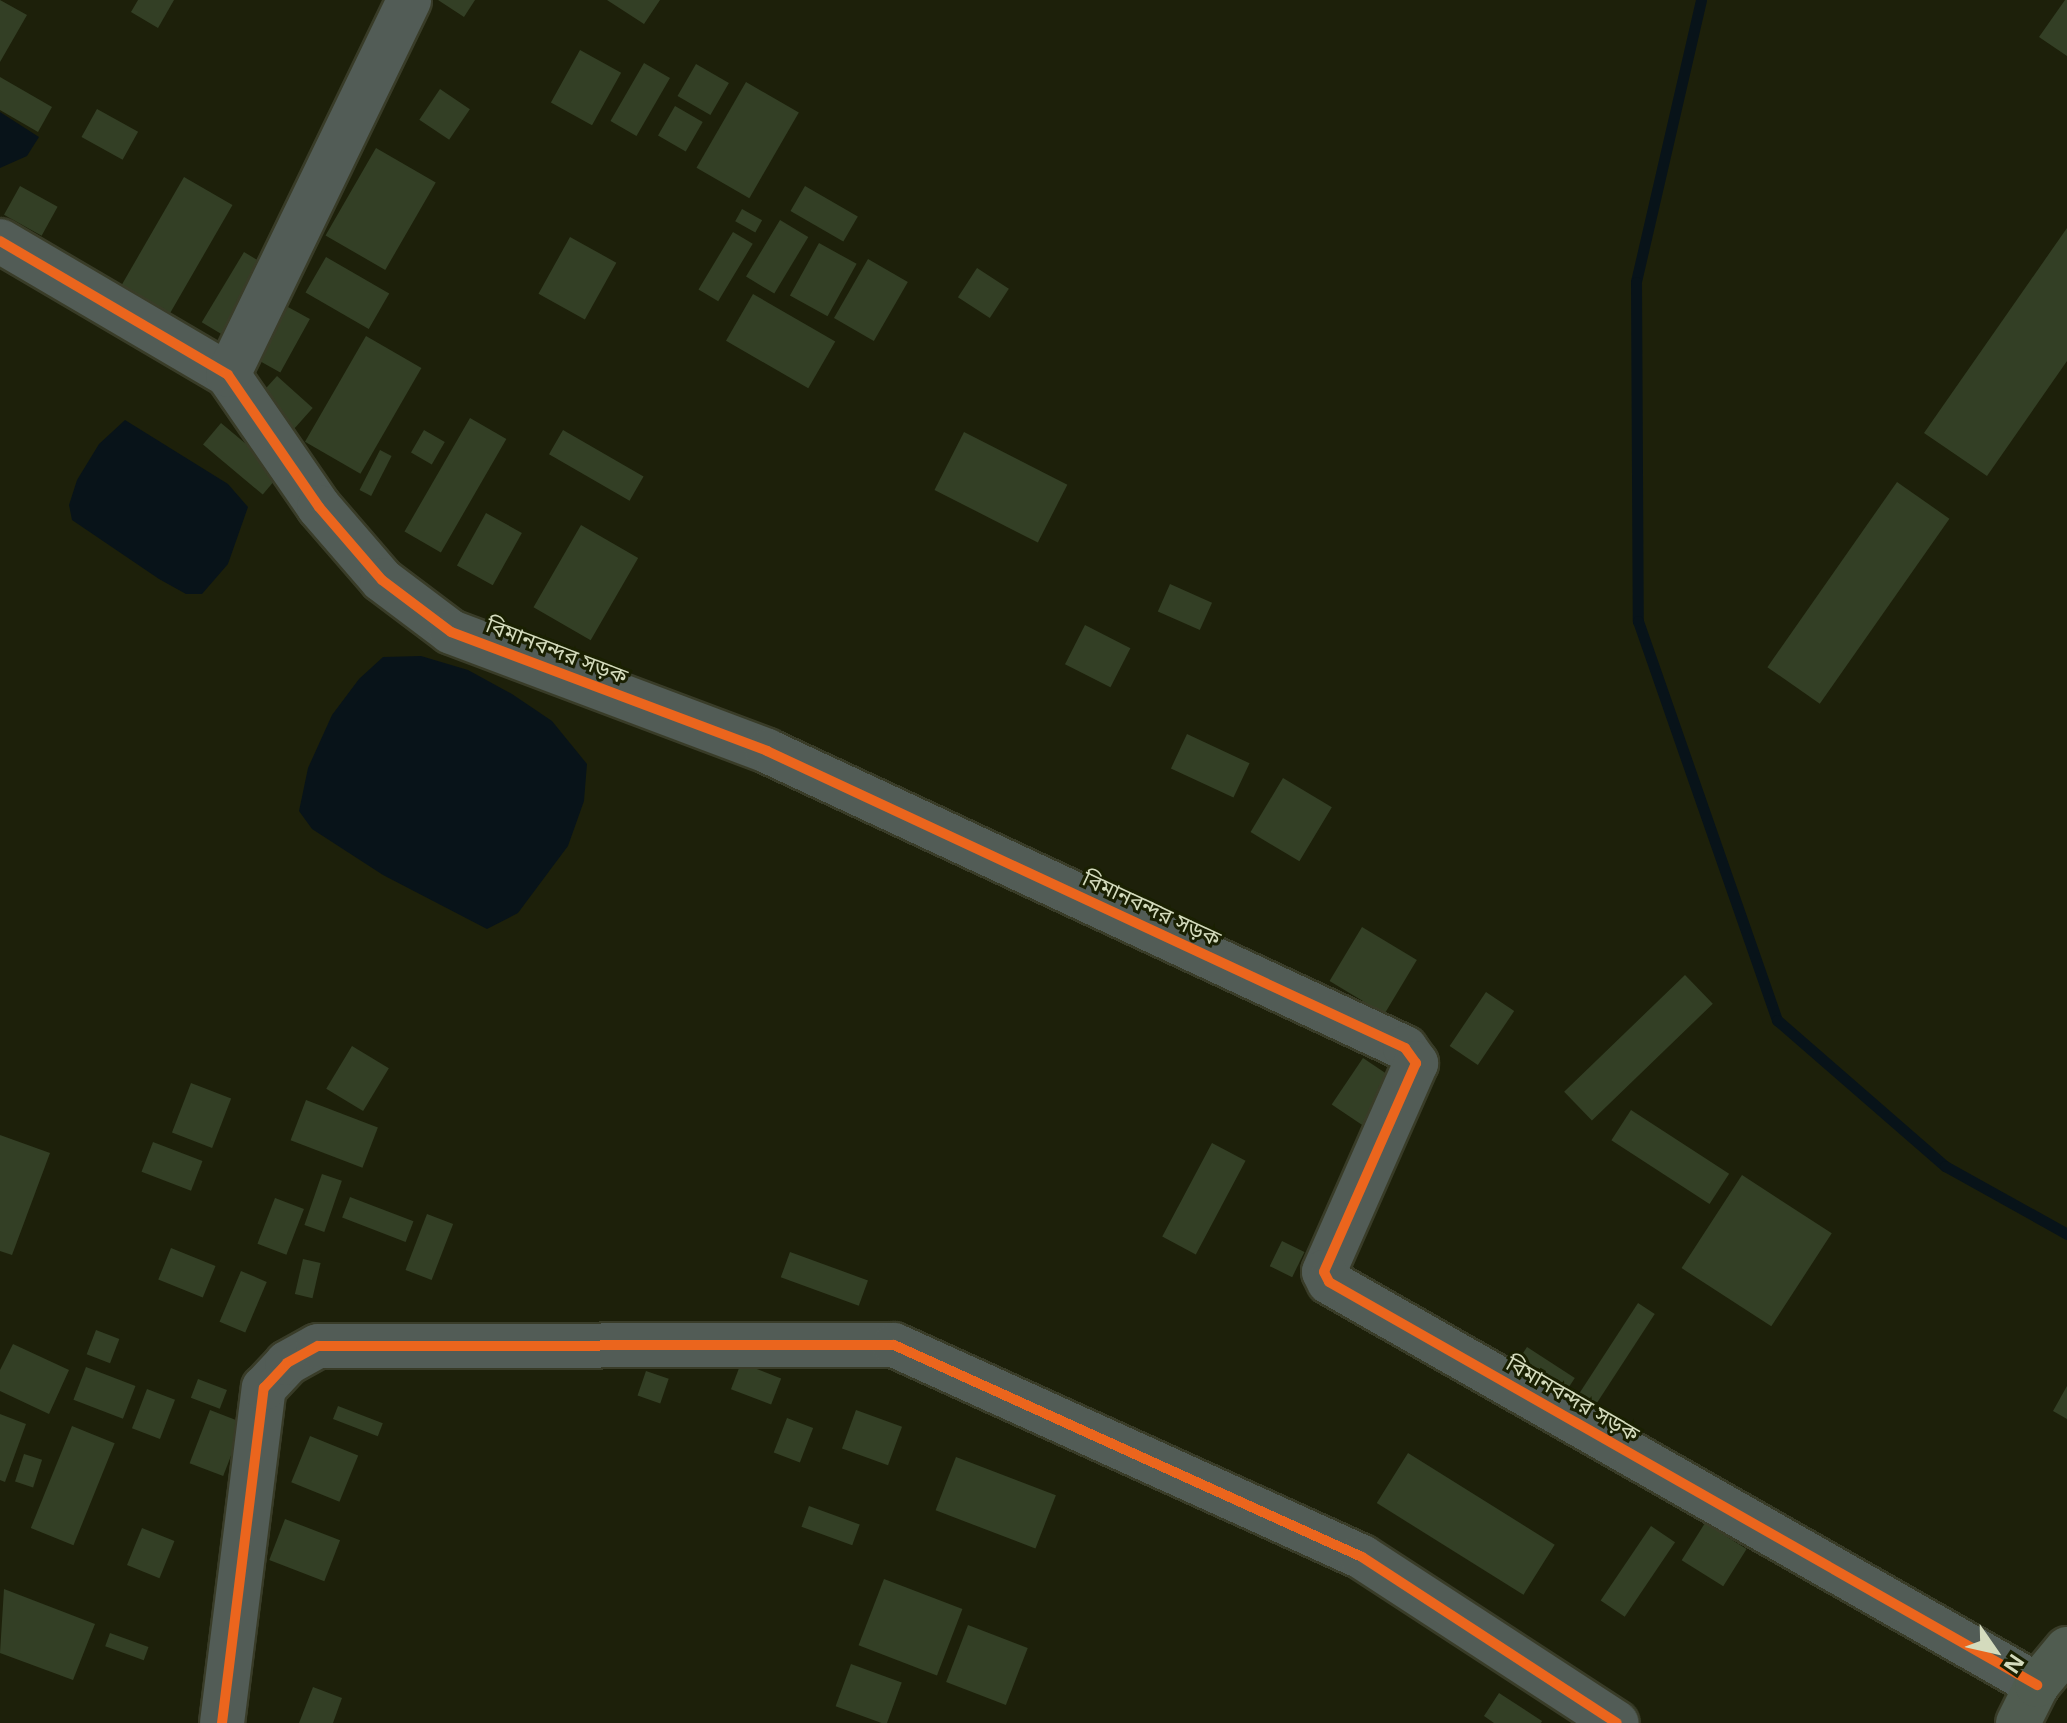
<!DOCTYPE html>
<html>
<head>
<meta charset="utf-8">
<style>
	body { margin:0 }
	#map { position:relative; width:2067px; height:1723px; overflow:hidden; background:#1d200a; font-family:"Open Sans","Noto Sans Bengali",sans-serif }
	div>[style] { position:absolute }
	.water>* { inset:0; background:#081319 }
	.stream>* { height:11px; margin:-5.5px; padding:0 5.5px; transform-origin:5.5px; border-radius:5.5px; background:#081319 }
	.building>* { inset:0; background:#333f25; transform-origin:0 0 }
	.roads { filter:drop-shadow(2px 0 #393c28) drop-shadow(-2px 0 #393c28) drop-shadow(0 2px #393c28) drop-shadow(0 -2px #393c28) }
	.minor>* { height:44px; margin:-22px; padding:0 22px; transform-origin:22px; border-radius:22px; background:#525c56 }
	.major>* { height:44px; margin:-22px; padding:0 22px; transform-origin:22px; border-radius:22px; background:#505c50 }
	.cycleway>* { height:10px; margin:-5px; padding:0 5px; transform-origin:5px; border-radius:5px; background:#eb651d }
	span { translate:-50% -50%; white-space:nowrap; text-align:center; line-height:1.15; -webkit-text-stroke:6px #1a2002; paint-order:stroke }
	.street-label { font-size:22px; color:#d4dbbd }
	.north { position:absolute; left:1955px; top:1611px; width:80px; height:80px; -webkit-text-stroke:6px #1a2002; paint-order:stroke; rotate:124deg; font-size:22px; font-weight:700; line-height:32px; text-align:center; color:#d4dbbd }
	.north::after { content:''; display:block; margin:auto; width:28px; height:36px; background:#d4dbbd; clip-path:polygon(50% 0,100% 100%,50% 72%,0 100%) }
</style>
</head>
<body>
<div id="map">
	<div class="water">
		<i style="clip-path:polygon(0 112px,39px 137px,27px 156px,0 168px)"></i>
		<i style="clip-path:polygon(125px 420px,228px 484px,248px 507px,228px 564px,202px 594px,186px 594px,159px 579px,72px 520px,69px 505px,77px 480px,99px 444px)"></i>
		<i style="clip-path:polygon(421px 656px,468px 670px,512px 694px,552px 721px,587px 764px,584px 801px,568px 846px,518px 913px,487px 929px,383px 875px,312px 829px,299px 811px,308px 768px,332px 715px,359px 679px,383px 657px)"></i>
	</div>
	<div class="stream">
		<i style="left:1701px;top:0;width:289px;rotate:103deg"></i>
		<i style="left:1636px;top:282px;width:339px;rotate:89.7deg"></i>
		<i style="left:1638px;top:621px;width:423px;rotate:70.8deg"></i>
		<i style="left:1777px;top:1020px;width:223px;rotate:41deg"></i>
		<i style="left:1945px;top:1166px;width:140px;rotate:29.1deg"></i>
	</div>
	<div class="building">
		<i style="clip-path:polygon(0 0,27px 15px,0 62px)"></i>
		<i style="clip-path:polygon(138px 0,174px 0,158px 28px,131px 12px)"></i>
		<i style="clip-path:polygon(438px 0,475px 0,464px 17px)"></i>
		<i style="clip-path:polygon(607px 0,660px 0,644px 24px)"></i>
		<i style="clip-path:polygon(2065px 0,2067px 0,2067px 56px,2039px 37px)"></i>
		<i style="left:580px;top:50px;width:47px;height:60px;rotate:29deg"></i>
		<i style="left:644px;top:63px;width:30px;height:67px;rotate:30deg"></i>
		<i style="left:696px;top:64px;width:38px;height:37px;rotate:30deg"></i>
		<i style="clip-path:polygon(0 77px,52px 107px,38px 132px,0 110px)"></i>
		<i style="left:746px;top:82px;width:61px;height:99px;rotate:30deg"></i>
		<i style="left:440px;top:89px;width:36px;height:37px;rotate:34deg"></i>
		<i style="left:675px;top:106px;width:32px;height:34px;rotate:30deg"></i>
		<i style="left:97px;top:109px;width:47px;height:32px;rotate:29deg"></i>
		<i style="left:376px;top:148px;width:69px;height:101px;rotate:30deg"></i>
		<i style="left:184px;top:177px;width:56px;height:127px;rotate:30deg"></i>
		<i style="left:20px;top:186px;width:43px;height:33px;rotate:29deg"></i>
		<i style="left:805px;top:186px;width:61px;height:29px;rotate:30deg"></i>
		<i style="left:742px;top:209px;width:23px;height:14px;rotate:29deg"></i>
		<i style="left:780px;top:220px;width:33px;height:66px;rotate:31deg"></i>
		<i style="clip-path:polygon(2067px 228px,2067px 361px,1987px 476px,1924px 433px)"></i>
		<i style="left:733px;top:232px;width:23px;height:67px;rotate:31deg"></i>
		<i style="left:570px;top:237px;width:53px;height:65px;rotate:29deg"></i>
		<i style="left:819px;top:243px;width:43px;height:60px;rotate:29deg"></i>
		<i style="left:244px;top:252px;width:31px;height:82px;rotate:31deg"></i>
		<i style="left:326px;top:257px;width:73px;height:41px;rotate:30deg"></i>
		<i style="left:868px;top:259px;width:46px;height:68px;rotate:30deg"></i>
		<i style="left:977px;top:268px;width:38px;height:35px;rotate:33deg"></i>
		<i style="left:753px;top:294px;width:95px;height:54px;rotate:30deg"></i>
		<i style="left:288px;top:307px;width:25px;height:61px;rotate:29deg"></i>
		<i style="left:366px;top:336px;width:64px;height:122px;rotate:30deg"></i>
		<i style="left:277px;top:376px;width:48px;height:28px;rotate:42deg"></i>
		<i style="left:470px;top:418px;width:42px;height:131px;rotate:30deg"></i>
		<i style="left:221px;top:423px;width:78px;height:28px;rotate:40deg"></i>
		<i style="left:424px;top:430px;width:24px;height:26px;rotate:30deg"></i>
		<i style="left:563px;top:430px;width:93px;height:28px;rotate:30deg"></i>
		<i style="left:964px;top:432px;width:116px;height:65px;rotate:27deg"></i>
		<i style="left:380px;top:450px;width:13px;height:45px;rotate:27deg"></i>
		<i style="left:1897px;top:482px;width:64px;height:226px;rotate:35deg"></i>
		<i style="left:486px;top:513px;width:41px;height:60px;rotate:29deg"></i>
		<i style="left:581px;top:525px;width:66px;height:95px;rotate:30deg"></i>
		<i style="left:1170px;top:584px;width:46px;height:30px;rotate:24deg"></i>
		<i style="left:1085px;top:625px;width:51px;height:44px;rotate:27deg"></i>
		<i style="left:1187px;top:734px;width:69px;height:38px;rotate:25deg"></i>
		<i style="left:1283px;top:778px;width:57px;height:63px;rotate:31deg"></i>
		<i style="left:1362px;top:927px;width:64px;height:63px;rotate:31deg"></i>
		<i style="left:1685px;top:975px;width:40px;height:168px;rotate:46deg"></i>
		<i style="left:1486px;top:992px;width:34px;height:65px;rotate:34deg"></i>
		<i style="left:352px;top:1046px;width:43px;height:50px;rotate:31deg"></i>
		<i style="left:1363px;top:1058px;width:40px;height:56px;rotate:34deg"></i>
		<i style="left:191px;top:1083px;width:43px;height:53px;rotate:21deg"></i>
		<i style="left:306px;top:1100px;width:77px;height:43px;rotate:21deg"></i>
		<i style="left:1631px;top:1110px;width:117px;height:36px;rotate:33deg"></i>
		<i style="clip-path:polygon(0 1135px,50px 1153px,12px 1255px,0 1251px)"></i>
		<i style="left:153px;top:1142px;width:53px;height:32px;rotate:21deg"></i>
		<i style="left:1212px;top:1143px;width:38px;height:106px;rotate:28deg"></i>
		<i style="left:322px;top:1174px;width:21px;height:54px;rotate:19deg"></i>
		<i style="left:1742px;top:1175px;width:107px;height:111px;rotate:33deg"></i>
		<i style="left:350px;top:1197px;width:68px;height:22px;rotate:21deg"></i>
		<i style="left:275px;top:1198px;width:31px;height:49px;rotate:21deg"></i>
		<i style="left:427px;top:1214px;width:28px;height:60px;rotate:21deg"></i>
		<i style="left:1282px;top:1241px;width:25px;height:28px;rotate:26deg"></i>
		<i style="left:171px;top:1248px;width:48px;height:34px;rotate:22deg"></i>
		<i style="left:790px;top:1252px;width:83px;height:27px;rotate:20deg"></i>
		<i style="left:303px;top:1259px;width:18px;height:36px;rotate:13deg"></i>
		<i style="left:241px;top:1271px;width:28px;height:55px;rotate:23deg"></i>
		<i style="left:1638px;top:1303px;width:20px;height:118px;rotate:33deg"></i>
		<i style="left:96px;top:1330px;width:25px;height:26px;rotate:21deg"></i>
		<i style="clip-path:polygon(13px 1344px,69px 1370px,49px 1414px,0 1391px,0 1370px)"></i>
		<i style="left:1527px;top:1347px;width:57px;height:26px;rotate:33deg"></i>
		<i style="left:741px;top:1363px;width:43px;height:28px;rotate:21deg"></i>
		<i style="left:86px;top:1367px;width:53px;height:35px;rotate:21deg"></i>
		<i style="left:646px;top:1371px;width:24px;height:26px;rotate:19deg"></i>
		<i style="left:198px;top:1379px;width:31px;height:20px;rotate:21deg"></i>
		<i style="clip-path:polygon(2067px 1386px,2067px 1419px,2053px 1411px)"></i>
		<i style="left:147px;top:1389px;width:30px;height:42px;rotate:21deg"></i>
		<i style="left:338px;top:1406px;width:48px;height:14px;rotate:21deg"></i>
		<i style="left:210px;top:1410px;width:36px;height:57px;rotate:21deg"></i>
		<i style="left:856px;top:1410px;width:49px;height:41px;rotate:20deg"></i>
		<i style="clip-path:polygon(0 1414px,26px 1424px,5px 1482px,0 1480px)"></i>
		<i style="left:787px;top:1418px;width:28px;height:37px;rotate:21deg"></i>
		<i style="left:72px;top:1426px;width:46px;height:110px;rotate:22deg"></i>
		<i style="left:310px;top:1436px;width:52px;height:50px;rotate:22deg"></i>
		<i style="left:1408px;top:1453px;width:173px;height:59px;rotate:32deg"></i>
		<i style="left:24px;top:1454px;width:19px;height:29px;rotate:18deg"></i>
		<i style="left:956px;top:1457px;width:107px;height:57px;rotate:21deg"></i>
		<i style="left:809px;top:1506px;width:54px;height:22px;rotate:20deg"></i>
		<i style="left:285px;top:1519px;width:59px;height:44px;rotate:21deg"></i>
		<i style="left:1705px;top:1523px;width:49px;height:44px;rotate:32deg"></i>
		<i style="left:1651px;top:1526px;width:29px;height:90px;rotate:34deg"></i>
		<i style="left:142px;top:1528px;width:35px;height:40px;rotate:22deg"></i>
		<i style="left:884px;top:1579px;width:84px;height:71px;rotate:21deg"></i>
		<i style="clip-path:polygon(4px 1589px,95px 1624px,73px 1680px,0 1653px)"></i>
		<i style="left:968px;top:1625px;width:64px;height:61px;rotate:21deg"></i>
		<i style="left:110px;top:1633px;width:41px;height:14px;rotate:20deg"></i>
		<i style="left:851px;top:1664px;width:54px;height:45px;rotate:20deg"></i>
		<i style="clip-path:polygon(313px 1687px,342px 1698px,333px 1723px,299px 1723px)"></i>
		<i style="clip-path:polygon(1499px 1693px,1542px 1721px,1541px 1723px,1494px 1723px,1484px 1716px)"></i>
	</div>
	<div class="roads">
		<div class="minor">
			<i style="left:0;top:241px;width:264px;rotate:30.4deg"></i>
			<i style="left:228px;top:375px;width:160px;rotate:55.4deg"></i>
			<i style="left:319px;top:507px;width:96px;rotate:49.2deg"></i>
			<i style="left:382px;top:580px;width:86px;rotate:37deg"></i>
			<i style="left:451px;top:632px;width:338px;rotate:20.6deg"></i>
			<i style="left:767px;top:751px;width:704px;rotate:24.96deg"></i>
			<i style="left:1405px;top:1048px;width:19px;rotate:54deg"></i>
			<i style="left:1416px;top:1063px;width:228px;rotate:113.8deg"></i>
			<i style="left:1324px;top:1272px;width:11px;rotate:63deg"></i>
			<i style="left:1329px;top:1282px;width:815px;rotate:29.65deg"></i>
			<i style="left:228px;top:375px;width:416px;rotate:-64.2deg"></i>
			<i style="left:222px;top:1723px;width:338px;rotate:-82.9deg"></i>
			<i style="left:264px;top:1388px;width:34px;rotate:-47deg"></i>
			<i style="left:287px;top:1363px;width:35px;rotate:-29deg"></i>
			<i style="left:318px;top:1346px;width:576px;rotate:-0.1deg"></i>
			<i style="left:894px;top:1345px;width:514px;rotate:24.37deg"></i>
			<i style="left:1362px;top:1557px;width:304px;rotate:33.1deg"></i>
		</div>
		<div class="major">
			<i style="left:2018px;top:1723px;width:42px;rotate:-63.4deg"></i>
			<i style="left:2037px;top:1685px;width:47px;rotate:-50.2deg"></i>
		</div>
	</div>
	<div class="cycleway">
		<i style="left:0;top:241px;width:264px;rotate:30.4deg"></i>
		<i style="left:228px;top:375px;width:160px;rotate:55.4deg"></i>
		<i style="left:319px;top:507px;width:96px;rotate:49.2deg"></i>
		<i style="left:382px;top:580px;width:86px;rotate:37deg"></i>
		<i style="left:451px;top:632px;width:338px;rotate:20.6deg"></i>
		<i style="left:767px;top:751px;width:704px;rotate:24.96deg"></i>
		<i style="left:1405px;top:1048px;width:19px;rotate:54deg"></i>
		<i style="left:1416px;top:1063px;width:228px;rotate:113.8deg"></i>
		<i style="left:1324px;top:1272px;width:11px;rotate:63deg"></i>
		<i style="left:1329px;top:1282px;width:815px;rotate:29.65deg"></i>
		<i style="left:222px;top:1723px;width:338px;rotate:-82.9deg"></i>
		<i style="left:264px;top:1388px;width:34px;rotate:-47deg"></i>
		<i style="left:287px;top:1363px;width:35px;rotate:-29deg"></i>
		<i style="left:318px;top:1346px;width:576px;rotate:-0.1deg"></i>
		<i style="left:894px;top:1345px;width:514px;rotate:24.37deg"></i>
		<i style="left:1362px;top:1557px;width:304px;rotate:33.1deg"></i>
	</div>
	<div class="street-label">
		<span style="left:557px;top:650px;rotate:21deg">বিমানবন্দর সড়ক</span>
		<span style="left:1152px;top:908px;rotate:25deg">বিমানবন্দর সড়ক</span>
		<span style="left:1573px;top:1398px;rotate:30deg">বিমানবন্দর সড়ক</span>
	</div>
	<div class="north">N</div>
</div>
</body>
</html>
